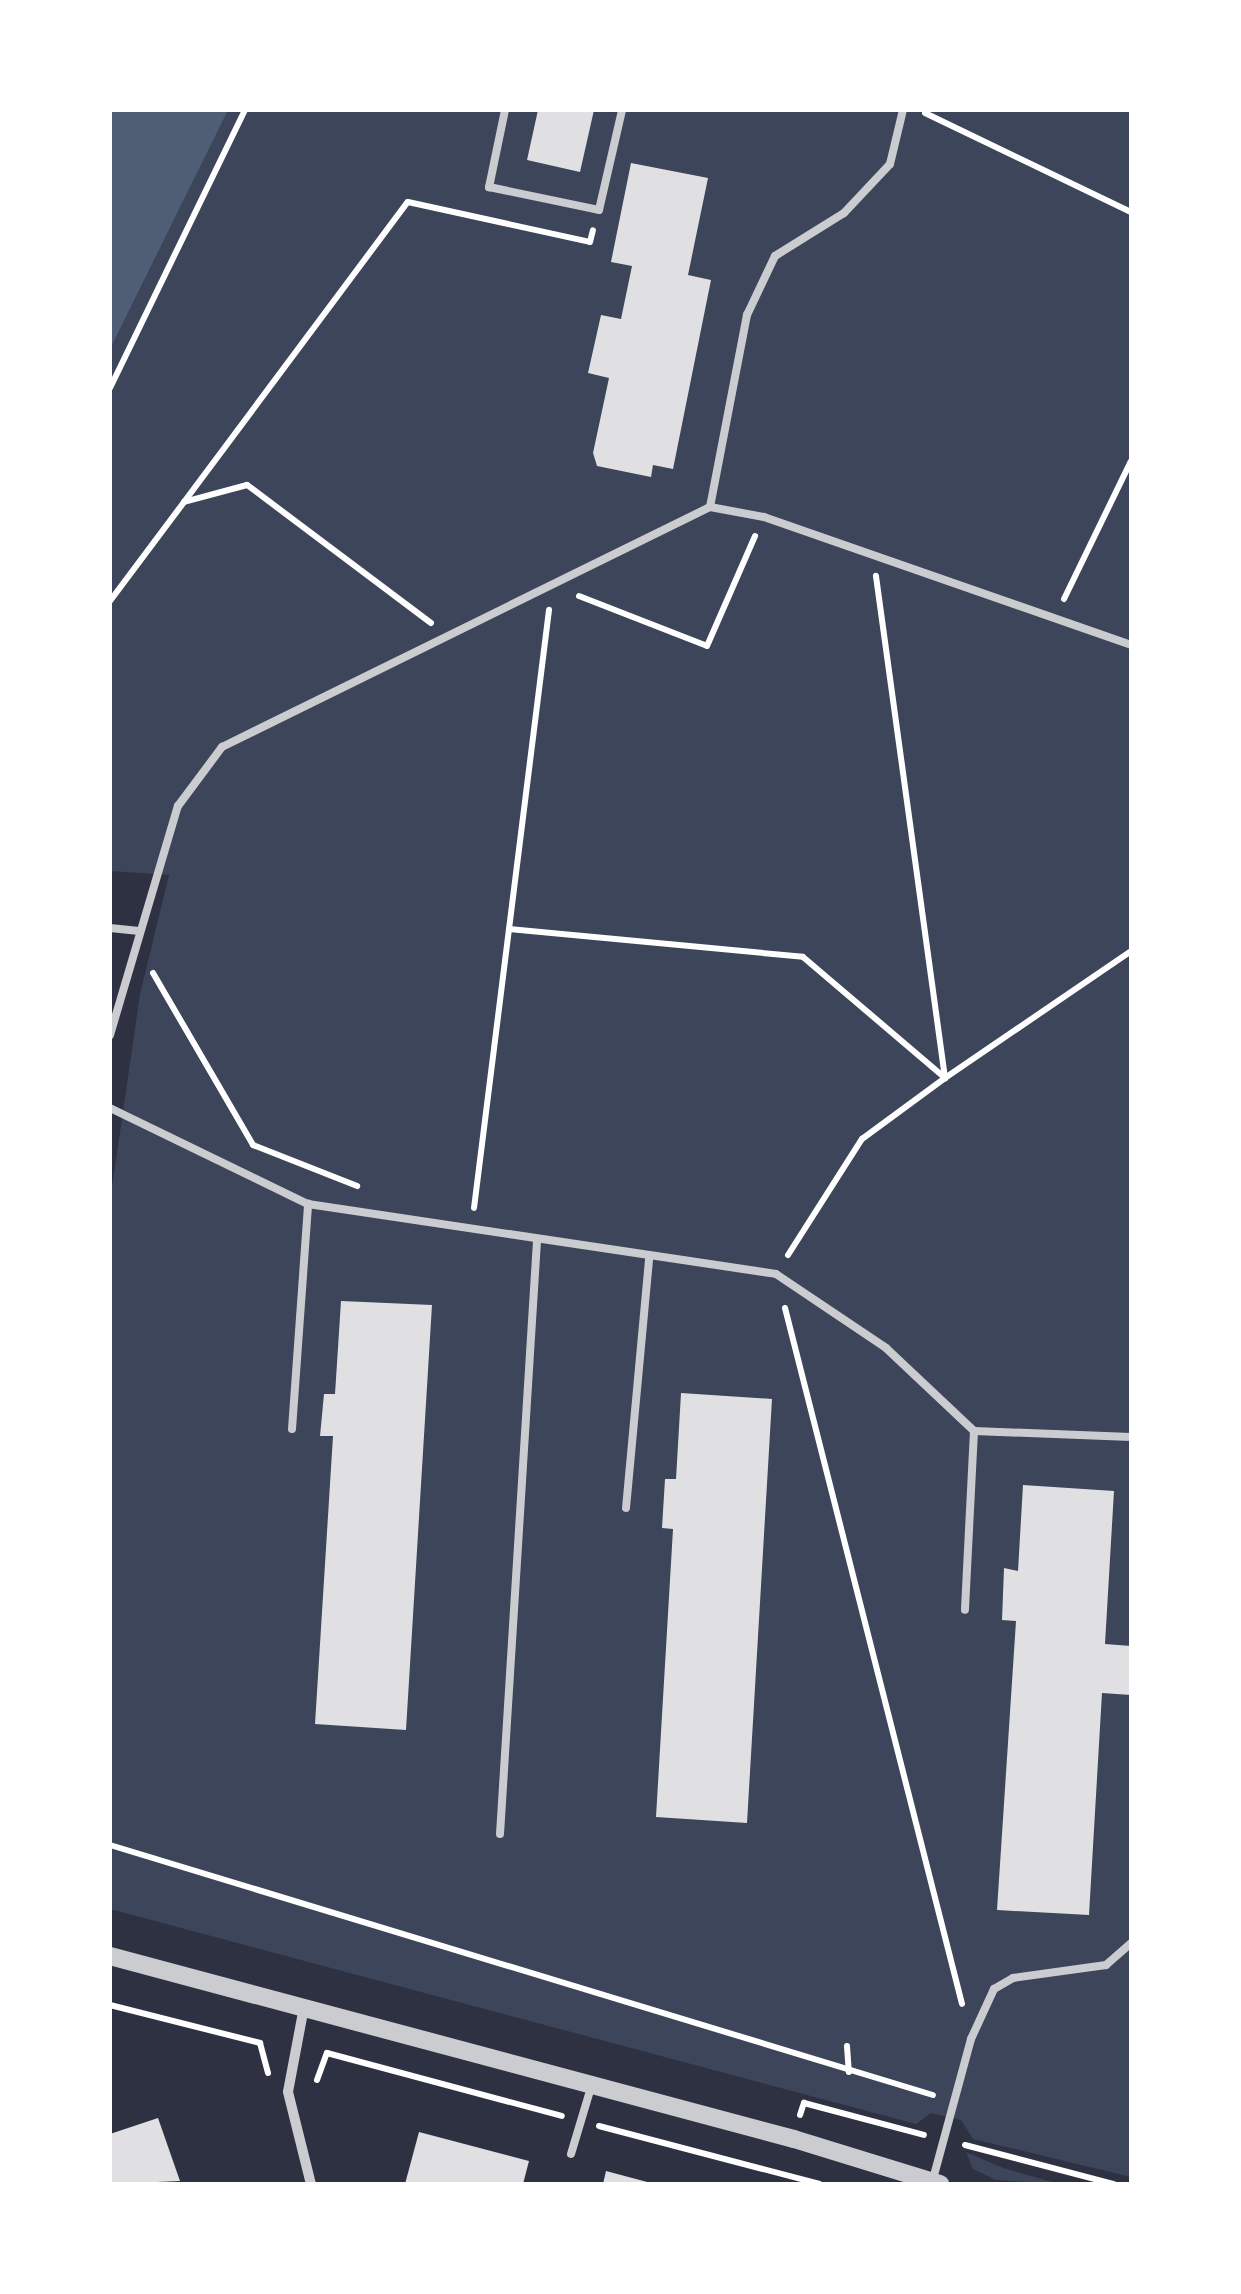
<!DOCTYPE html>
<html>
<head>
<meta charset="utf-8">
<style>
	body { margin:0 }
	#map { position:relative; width:1241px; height:2294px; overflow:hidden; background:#2d3142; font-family:"Exo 2",sans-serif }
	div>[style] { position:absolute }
	.green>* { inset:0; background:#3c4559 }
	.water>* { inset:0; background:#4f5d75 }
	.building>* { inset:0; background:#e0e0e3 }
	.path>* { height:6px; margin:-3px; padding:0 3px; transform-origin:3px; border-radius:3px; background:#fff }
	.service>* { height:8px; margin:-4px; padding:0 4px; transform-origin:4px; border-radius:4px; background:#caccd0 }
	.minor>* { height:10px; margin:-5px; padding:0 5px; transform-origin:5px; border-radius:5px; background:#caccd0 }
	.tertiary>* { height:18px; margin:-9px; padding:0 9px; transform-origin:9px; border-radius:9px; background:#caccd0 }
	span { translate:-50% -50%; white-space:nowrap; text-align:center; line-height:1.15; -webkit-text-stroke:9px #fff; paint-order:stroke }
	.frame { position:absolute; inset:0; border:112px solid #fff; pointer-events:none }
</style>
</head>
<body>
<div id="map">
	<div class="green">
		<i style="clip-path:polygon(110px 110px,1131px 110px,1131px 2177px,973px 2139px,961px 2120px,931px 2113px,916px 2124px,110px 1909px,110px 1201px,140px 994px,169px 875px,110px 871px)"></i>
		<i style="clip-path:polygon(966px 2152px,1003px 2168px,1060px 2184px,996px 2180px,973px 2169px)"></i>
	</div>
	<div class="water">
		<i style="clip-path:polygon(110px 110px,228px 110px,110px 349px)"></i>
	</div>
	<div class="building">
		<i style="clip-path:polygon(538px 110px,594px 110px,580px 172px,527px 160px)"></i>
		<i style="clip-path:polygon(631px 163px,708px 178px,688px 275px,711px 280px,673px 469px,653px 465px,651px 477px,597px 466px,593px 453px,609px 378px,588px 373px,601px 315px,621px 319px,632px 266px,611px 262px)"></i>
		<i style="clip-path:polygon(341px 1301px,432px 1305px,406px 1730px,315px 1724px,333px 1436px,320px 1436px,324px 1394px,335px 1394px)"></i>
		<i style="clip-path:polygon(681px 1393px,772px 1399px,747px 1823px,656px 1817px,673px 1529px,662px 1528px,665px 1479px,676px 1479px)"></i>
		<i style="clip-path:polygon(1023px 1485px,1114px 1491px,1105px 1644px,1131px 1646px,1131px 1695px,1102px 1693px,1089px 1915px,997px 1910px,1016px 1621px,1002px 1620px,1004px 1568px,1018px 1571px)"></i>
		<i style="clip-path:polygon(158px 2118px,180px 2181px,110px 2184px,110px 2134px)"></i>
		<i style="clip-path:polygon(419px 2132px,529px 2161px,523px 2184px,405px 2184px)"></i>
		<i style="clip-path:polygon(606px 2171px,651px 2183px,650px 2184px,603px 2184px)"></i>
	</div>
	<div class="path">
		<i style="left:925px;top:113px;width:229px;rotate:25.7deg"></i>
		<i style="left:110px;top:388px;width:309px;rotate:-64.1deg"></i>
		<i style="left:579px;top:596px;width:137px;rotate:21.3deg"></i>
		<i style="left:707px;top:646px;width:120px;rotate:-66.4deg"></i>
		<i style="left:1064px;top:599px;width:153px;rotate:-64.1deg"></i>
		<i style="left:110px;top:601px;width:124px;rotate:-53.2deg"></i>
		<i style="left:431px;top:623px;width:230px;rotate:-143.1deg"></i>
		<i style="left:247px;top:485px;width:65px;rotate:164.9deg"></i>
		<i style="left:184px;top:502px;width:374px;rotate:-53.3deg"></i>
		<i style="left:408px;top:202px;width:186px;rotate:12.4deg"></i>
		<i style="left:590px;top:242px;width:12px;rotate:-76deg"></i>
		<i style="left:509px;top:929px;width:295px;rotate:5.4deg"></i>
		<i style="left:803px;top:957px;width:187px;rotate:40.4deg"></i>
		<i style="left:945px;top:1078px;width:225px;rotate:-34.3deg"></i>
		<i style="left:153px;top:973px;width:199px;rotate:59.8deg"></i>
		<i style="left:253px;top:1145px;width:112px;rotate:21.5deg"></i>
		<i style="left:474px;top:1208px;width:603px;rotate:-82.85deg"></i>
		<i style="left:788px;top:1255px;width:138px;rotate:-57.5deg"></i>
		<i style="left:862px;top:1139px;width:103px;rotate:-36.3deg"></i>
		<i style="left:945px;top:1078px;width:507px;rotate:-97.83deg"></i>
		<i style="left:785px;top:1308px;width:718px;rotate:75.73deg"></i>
		<i style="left:110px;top:1845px;width:860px;rotate:16.9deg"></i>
		<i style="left:110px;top:2005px;width:155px;rotate:14.2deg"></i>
		<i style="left:260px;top:2043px;width:31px;rotate:75deg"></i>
		<i style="left:847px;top:2046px;width:26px;rotate:86deg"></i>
		<i style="left:317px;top:2080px;width:29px;rotate:-70deg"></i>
		<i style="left:327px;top:2053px;width:243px;rotate:15deg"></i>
		<i style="left:800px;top:2115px;width:13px;rotate:-72deg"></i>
		<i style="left:804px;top:2103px;width:124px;rotate:14.9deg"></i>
		<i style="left:599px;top:2126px;width:228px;rotate:14.7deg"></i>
		<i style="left:965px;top:2145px;width:154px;rotate:14.7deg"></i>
	</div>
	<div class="service">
		<i style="left:505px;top:110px;width:79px;rotate:101.7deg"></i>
		<i style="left:489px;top:187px;width:112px;rotate:11.8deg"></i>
		<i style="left:599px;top:210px;width:103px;rotate:-77deg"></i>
		<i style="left:710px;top:507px;width:196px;rotate:-79.1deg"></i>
		<i style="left:747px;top:315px;width:65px;rotate:-64.6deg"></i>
		<i style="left:775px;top:256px;width:81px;rotate:-31.9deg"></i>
		<i style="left:844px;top:213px;width:67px;rotate:-46.8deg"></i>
		<i style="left:890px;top:164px;width:56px;rotate:-76.5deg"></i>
		<i style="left:110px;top:928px;width:27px;rotate:6deg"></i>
		<i style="left:110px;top:1035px;width:239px;rotate:-73.5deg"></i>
		<i style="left:178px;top:806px;width:74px;rotate:-53.3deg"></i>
		<i style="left:222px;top:747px;width:544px;rotate:-26.19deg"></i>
		<i style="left:710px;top:507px;width:55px;rotate:10.5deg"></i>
		<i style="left:764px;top:517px;width:389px;rotate:19.2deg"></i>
		<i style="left:110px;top:1108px;width:220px;rotate:25.9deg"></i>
		<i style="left:292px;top:1429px;width:226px;rotate:-85.9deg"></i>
		<i style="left:308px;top:1204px;width:473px;rotate:8.5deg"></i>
		<i style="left:776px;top:1274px;width:133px;rotate:33.9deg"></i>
		<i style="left:886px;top:1348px;width:121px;rotate:43.3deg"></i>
		<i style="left:974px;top:1431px;width:179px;rotate:92.9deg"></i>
		<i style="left:974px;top:1431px;width:157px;rotate:2.2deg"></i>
		<i style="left:626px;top:1508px;width:251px;rotate:-84.7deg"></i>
		<i style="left:500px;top:1834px;width:594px;rotate:-86.43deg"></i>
		<i style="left:571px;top:2154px;width:73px;rotate:-73.3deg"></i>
		<i style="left:933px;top:2179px;width:145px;rotate:-74.8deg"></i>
		<i style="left:971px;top:2039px;width:55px;rotate:-65.3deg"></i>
		<i style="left:994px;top:1989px;width:22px;rotate:-30deg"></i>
		<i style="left:1013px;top:1978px;width:94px;rotate:-8deg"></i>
		<i style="left:1106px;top:1965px;width:33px;rotate:-41deg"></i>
	</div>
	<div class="minor">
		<i style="left:304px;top:2007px;width:86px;rotate:100.7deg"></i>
		<i style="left:288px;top:2092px;width:95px;rotate:76deg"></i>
	</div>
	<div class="tertiary">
		<i style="left:110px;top:1956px;width:708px;rotate:14.98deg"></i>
		<i style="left:794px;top:2139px;width:153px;rotate:17.1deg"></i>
	</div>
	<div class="frame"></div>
</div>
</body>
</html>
